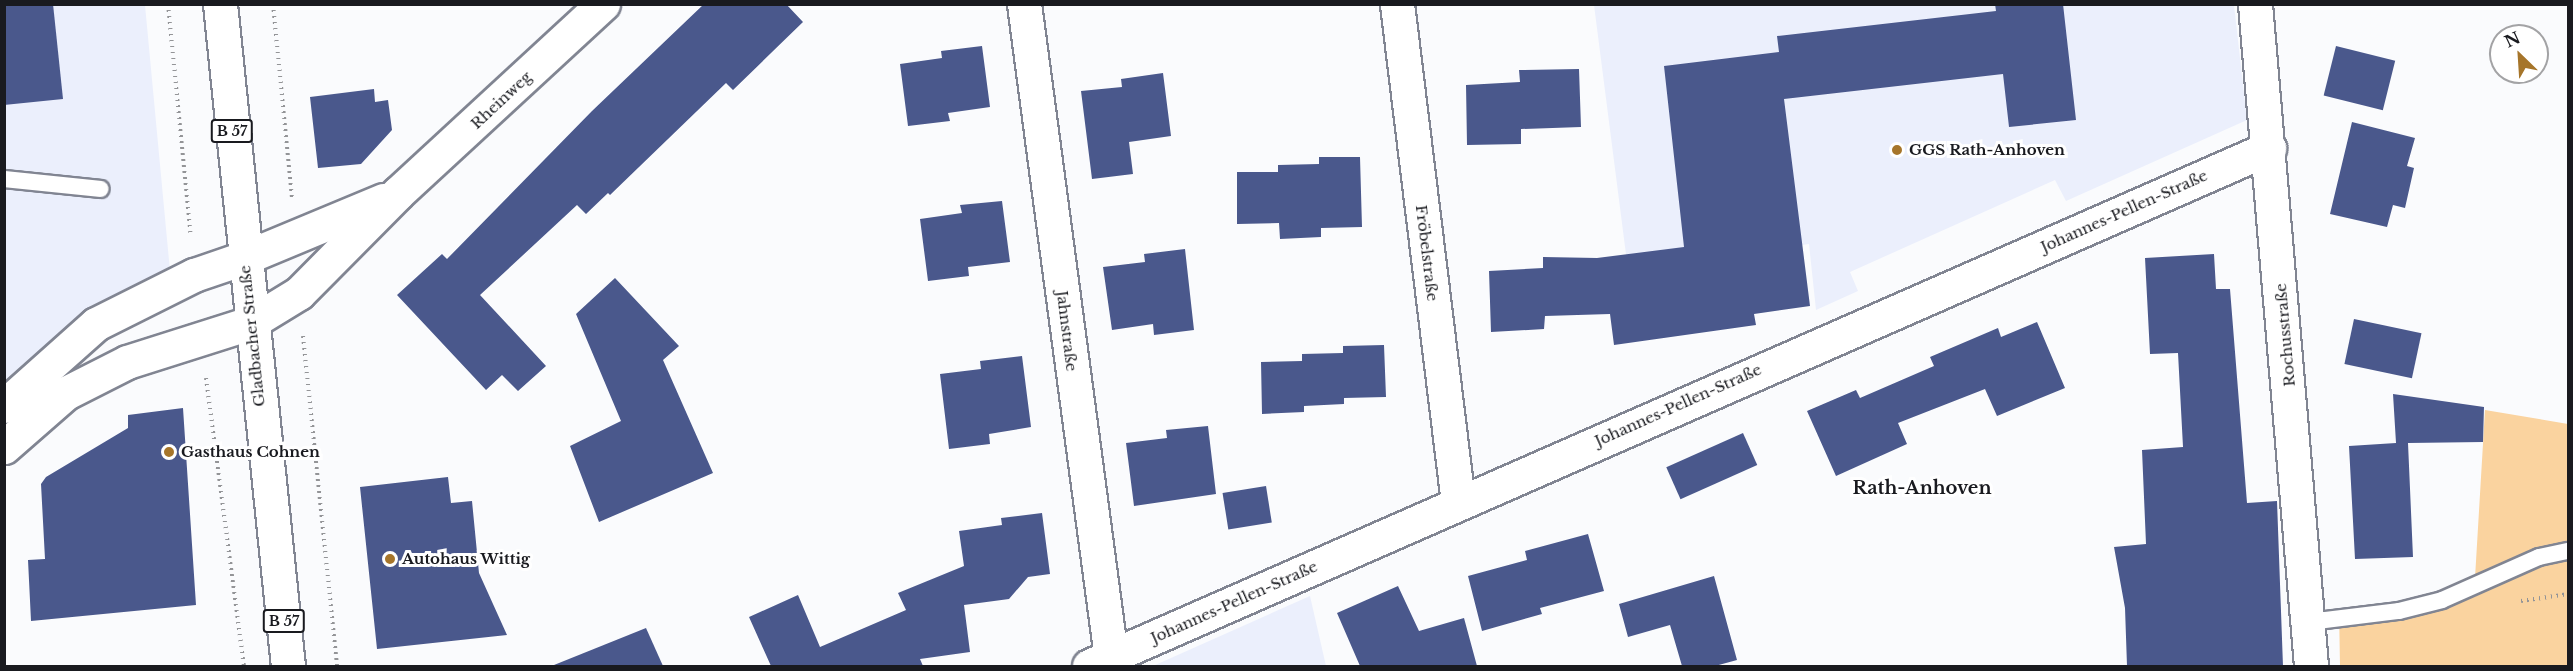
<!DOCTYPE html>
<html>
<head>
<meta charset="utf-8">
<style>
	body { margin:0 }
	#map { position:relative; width:2573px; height:671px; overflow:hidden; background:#fafbfd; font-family:"Libre Baskerville",serif }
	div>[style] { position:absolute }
	.built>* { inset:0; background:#ebeffc }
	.green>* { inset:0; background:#fad39f }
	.building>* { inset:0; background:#4a588c; transform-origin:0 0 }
	.path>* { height:4px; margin-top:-2px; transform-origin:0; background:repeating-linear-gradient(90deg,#939497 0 1.5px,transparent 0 6px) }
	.roads { filter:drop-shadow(2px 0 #818592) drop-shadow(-2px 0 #818592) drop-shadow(0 2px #818592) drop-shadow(0 -2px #818592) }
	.service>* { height:16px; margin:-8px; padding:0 8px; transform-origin:8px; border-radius:8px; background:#fff }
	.minor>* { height:33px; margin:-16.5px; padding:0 16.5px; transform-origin:16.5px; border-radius:16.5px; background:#fff }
	.secondary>* { height:33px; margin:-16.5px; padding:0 16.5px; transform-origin:16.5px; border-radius:16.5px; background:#fff }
	.primary>* { height:33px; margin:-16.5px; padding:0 16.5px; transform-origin:16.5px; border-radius:16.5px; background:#fff }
	.dots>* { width:16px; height:16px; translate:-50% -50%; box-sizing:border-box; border:3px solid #fff; border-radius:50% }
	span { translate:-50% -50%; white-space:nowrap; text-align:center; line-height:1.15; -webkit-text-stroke:6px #fff; paint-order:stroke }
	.shield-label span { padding:2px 4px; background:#fff; border:2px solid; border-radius:4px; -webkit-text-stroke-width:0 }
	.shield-label { font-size:14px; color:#191a1f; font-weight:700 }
	.street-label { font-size:15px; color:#191a1f }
	.poi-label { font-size:15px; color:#191a1f; font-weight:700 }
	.left { translate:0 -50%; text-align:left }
	.quarter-label { font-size:18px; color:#191a1f; font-weight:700 }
	.frame { position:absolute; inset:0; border:6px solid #191a1f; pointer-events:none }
	.north { position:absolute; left:2489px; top:24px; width:60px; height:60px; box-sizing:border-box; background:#fff; border:2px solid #a3a3a5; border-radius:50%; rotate:335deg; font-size:16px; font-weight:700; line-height:24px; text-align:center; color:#191a1f }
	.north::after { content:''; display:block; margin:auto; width:21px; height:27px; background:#a6752a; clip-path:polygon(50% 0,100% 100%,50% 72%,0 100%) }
</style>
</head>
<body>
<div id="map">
	<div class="built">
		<i style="clip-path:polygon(5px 5px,145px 5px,170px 271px,53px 338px,5px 384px)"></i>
		<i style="clip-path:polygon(1594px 5px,2234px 5px,2247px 120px,2066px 201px,2055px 180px,1850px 272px,1858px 291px,1816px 310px,1809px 244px,1628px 270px)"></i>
		<i style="clip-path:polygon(1310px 596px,1326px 666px,1153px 666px)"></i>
	</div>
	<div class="green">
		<i style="clip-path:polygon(2485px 410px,2568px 424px,2568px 666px,2340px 666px,2339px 609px,2413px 601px,2475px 578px)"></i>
	</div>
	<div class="building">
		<i style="clip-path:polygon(4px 4px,53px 4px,63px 99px,4px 105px)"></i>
		<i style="clip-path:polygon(704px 4px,786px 4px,803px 22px,733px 90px,726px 83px,610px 195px,608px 193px,586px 214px,577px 205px,480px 295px,546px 366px,518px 391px,502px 375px,486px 390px,397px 295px,442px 254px,447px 259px,592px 111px)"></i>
		<i style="clip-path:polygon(1995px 4px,2063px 4px,2076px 120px,2009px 127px,2003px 74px,1784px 99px,1810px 306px,1754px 314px,1756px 325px,1614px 345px,1610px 314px,1545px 316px,1544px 329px,1491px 332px,1489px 271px,1543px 268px,1543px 257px,1597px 258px,1684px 247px,1664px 66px,1779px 52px,1777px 36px,1996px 11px)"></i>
		<i style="clip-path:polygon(982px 46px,990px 107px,948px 113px,950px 121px,908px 126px,900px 64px,942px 58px,941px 51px)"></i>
		<i style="left:2336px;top:46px;width:61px;height:51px;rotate:14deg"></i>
		<i style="clip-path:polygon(1579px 69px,1581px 127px,1521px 129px,1521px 144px,1467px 145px,1466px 85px,1520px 82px,1519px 70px)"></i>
		<i style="clip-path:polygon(1163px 73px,1171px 136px,1129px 142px,1133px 174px,1092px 179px,1081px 91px,1122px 87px,1121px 79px)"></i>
		<i style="clip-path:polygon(374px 89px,375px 102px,388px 100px,392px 130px,361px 164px,318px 168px,310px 97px)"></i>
		<i style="clip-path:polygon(2352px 122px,2415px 138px,2407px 166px,2414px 168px,2405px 208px,2393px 205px,2387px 227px,2330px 214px)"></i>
		<i style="clip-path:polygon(1319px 157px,1360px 157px,1362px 227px,1321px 228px,1321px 237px,1280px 239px,1279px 223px,1237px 224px,1237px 172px,1278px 172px,1278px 165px,1319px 164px)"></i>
		<i style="clip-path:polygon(1002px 201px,1010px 262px,968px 267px,969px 276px,928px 281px,920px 219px,962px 213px,960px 205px)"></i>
		<i style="clip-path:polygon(1185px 249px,1194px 330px,1154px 335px,1153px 324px,1112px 330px,1103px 267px,1145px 262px,1144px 254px)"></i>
		<i style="clip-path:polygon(2214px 254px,2216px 289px,2230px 289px,2247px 503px,2277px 501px,2283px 666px,2127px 666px,2125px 608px,2114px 547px,2146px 544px,2142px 450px,2183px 447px,2178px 353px,2150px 354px,2145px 258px)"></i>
		<i style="clip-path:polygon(615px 278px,679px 346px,663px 360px,713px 473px,599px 522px,570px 446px,621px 421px,576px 314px)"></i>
		<i style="left:2354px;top:319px;width:69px;height:46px;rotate:12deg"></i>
		<i style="clip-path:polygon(2037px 322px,2065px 388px,1997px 416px,1985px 389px,1898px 423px,1907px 444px,1836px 476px,1807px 411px,1856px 390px,1860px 398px,1934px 366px,1930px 357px,1998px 328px,2001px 337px)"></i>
		<i style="clip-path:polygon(1384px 345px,1386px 397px,1344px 398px,1344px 404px,1304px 406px,1304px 412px,1262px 414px,1261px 362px,1302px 361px,1302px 354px,1343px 353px,1343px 346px)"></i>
		<i style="clip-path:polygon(1022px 356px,1031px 427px,989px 434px,990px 444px,949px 449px,940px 374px,981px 369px,980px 361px)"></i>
		<i style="clip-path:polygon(2393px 394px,2484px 407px,2483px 442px,2408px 443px,2413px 557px,2355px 559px,2349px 446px,2396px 443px)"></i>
		<i style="clip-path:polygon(183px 408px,196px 605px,31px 621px,28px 560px,45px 559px,41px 484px,46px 477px,128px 428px,128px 415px)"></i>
		<i style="clip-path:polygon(1208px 426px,1216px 494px,1134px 506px,1126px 443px,1167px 438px,1166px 430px)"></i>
		<i style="left:1743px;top:433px;width:35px;height:84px;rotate:66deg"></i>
		<i style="clip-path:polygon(448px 477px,451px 503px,472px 501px,479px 573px,507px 635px,377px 649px,360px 487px)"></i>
		<i style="left:1266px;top:486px;width:37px;height:44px;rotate:81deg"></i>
		<i style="clip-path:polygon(1042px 513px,1050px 574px,1028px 577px,1009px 599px,964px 605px,970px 652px,920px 659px,923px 666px,771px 666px,749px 617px,798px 595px,820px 647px,906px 610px,898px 593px,964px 566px,959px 531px,1002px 525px,1001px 518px)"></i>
		<i style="clip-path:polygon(1588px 534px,1604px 591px,1540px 608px,1542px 614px,1482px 631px,1468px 576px,1527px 560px,1525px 551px)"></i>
		<i style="clip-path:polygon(1714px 576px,1737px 660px,1715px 666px,1682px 666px,1670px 625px,1628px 637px,1619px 604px)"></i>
		<i style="clip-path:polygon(1398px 586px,1419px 631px,1464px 618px,1477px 666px,1360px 666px,1337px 613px)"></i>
		<i style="clip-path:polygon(646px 628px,663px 666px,554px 666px,554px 665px)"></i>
	</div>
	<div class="path">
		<i style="left:168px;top:4px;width:234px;rotate:84.4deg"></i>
		<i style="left:273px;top:4px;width:194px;rotate:84.4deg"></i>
		<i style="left:303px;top:336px;width:332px;rotate:84.1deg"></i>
		<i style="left:206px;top:378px;width:290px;rotate:82.5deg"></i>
		<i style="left:2521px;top:601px;width:48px;rotate:-8.5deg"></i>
	</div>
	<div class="roads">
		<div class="service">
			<i style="left:4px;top:179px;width:97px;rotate:5.9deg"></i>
			<i style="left:2309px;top:622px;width:91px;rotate:-7deg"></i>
			<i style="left:2399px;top:611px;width:44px;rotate:-14.3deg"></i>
			<i style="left:2442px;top:600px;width:106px;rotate:-23.9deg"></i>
			<i style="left:2539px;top:557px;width:30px;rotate:-12deg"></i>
		</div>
		<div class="minor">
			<i style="left:1024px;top:4px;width:659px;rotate:82.41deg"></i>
			<i style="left:1397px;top:4px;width:502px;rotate:83.02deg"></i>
			<i style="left:2255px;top:4px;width:664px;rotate:85.16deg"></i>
			<i style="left:244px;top:258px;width:151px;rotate:-22.6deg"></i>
			<i style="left:250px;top:323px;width:57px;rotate:-31.5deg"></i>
			<i style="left:299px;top:293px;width:141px;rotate:-45.3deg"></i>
			<i style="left:398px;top:193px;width:279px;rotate:-42.7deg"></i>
			<i style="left:1089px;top:666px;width:1289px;rotate:-23.7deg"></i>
		</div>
		<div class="secondary">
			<i style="left:4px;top:406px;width:123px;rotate:-41.7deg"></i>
			<i style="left:96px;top:324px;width:110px;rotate:-26.6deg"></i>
			<i style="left:194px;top:275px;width:53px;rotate:-18.8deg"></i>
			<i style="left:4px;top:447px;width:82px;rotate:-41.1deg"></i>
			<i style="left:66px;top:393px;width:68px;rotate:-26.9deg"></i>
			<i style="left:127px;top:362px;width:129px;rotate:-17.6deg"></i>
		</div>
		<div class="primary">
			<i style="left:220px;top:4px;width:665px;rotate:84.14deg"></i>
		</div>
	</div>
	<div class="dots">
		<i style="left:1897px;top:150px;background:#a6752a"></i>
		<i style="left:169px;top:452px;background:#a6752a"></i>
		<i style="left:390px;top:559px;background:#a6752a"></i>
	</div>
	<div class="shield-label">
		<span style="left:232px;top:131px">B 57</span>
		<span style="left:284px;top:621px">B 57</span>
	</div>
	<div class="street-label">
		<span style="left:501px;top:100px;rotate:-43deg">Rheinweg</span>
		<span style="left:2124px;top:211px;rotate:-24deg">Johannes-Pellen-Straße</span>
		<span style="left:1427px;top:253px;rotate:83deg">Fröbelstraße</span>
		<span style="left:1067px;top:331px;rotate:83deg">Jahnstraße</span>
		<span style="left:2285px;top:335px;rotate:-95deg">Rochusstraße</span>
		<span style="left:252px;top:336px;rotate:-96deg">Gladbacher Straße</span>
		<span style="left:1678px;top:405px;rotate:-24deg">Johannes-Pellen-Straße</span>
		<span style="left:1234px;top:602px;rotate:-24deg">Johannes-Pellen-Straße</span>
	</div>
	<div class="poi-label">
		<span class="left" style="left:1909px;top:150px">GGS Rath-Anhoven</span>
		<span class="left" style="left:181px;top:452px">Gasthaus Cohnen</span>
		<span class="left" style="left:402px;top:559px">Autohaus Wittig</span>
	</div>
	<div class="quarter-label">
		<span style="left:1922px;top:488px">Rath-Anhoven</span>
	</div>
	<div class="frame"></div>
	<div class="north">N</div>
</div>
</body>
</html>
